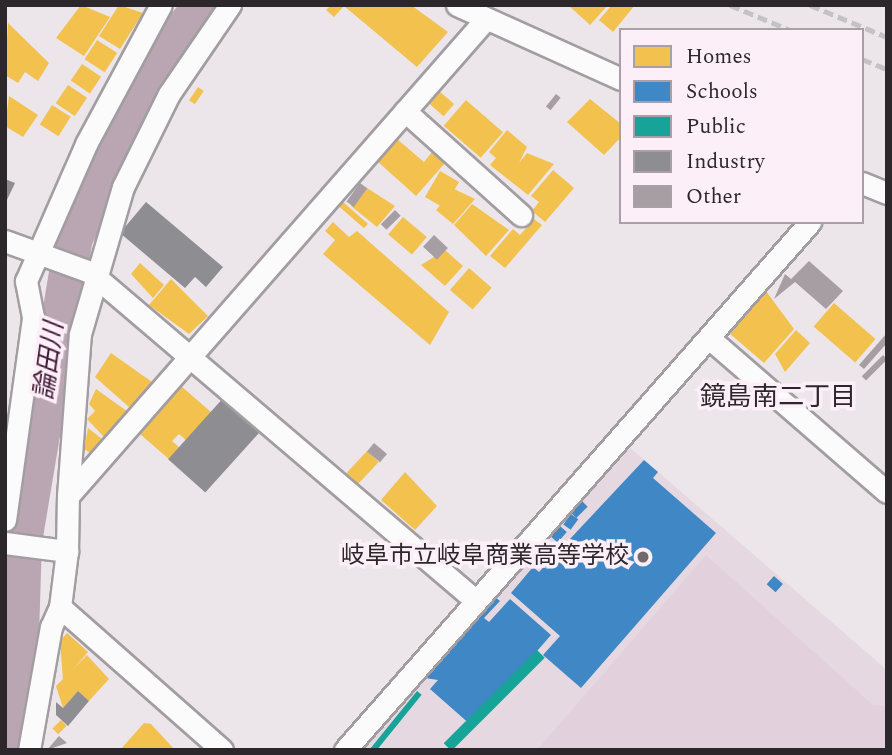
<!DOCTYPE html>
<html>
<head>
<meta charset="utf-8">
<style>
	body { margin:0 }
	#map { position:relative; width:892px; height:755px; overflow:hidden; background:#ece6ea; font-family:Spectral,"Noto Sans JP",serif }
	div>[style] { position:absolute }
	.built>* { inset:0; background:#e6d8e1 }
	.green>* { inset:0; background:#e2d0dc }
	.homes>* { inset:0; background:#f2c14e; transform-origin:0 0 }
	.schools>* { inset:0; background:#3f88c5; transform-origin:0 0 }
	.public>* { inset:0; background:#17a398; transform-origin:0 0 }
	.industry>* { inset:0; background:#8d8d92; transform-origin:0 0 }
	.river>* { height:38px; margin:-19px; padding:0 19px; transform-origin:19px; border-radius:19px; background:#baa6b3 }
	.building>* { inset:0; background:#a69ea3; transform-origin:0 0 }
	.roads { filter:drop-shadow(2px 0 #a29da1) drop-shadow(-2px 0 #a29da1) drop-shadow(0 2px #a29da1) drop-shadow(0 -2px #a29da1) }
	.minor>* { height:21px; margin:-10.5px; padding:0 10.5px; transform-origin:10.5px; border-radius:10.5px; background:#fcfbfc }
	.rail>* { height:5px; margin-top:-2.5px; transform-origin:0; background:repeating-linear-gradient(90deg,#c4c2c4 0 10px,transparent 0 15px) }
	.dots>* { width:19px; height:19px; translate:-50% -50%; box-sizing:border-box; border:4px solid #fdeff8; border-radius:50% }
	span { translate:-50% -50%; white-space:nowrap; text-align:center; line-height:1.15; -webkit-text-stroke:7px #fdeff8; paint-order:stroke }
	.poi-label { font-size:24px; color:#2c272a }
	.right { translate:-100% -50%; text-align:right }
	.water-label { font-size:26px; color:#411a36; font-style:italic }
	.neighbourhood-label { font-size:26px; color:#2c272a }
	.frame { position:absolute; inset:0; border:7px solid #2c272a; pointer-events:none }
	.legend { position:absolute; left:619px; top:28px; width:245px; height:196px; box-sizing:border-box; background:#fdeff8; border:2px solid #a99fa6; margin:0; padding:9px 12px; list-style:none; font-size:21px; color:#2c272a }
	.legend li { display:flex; align-items:center; gap:14px; height:35px }
	.legend b { width:35px; border:2px solid #a99fa6 }
</style>
</head>
<body>
<div id="map">
	<div class="built">
		<i style="clip-path:polygon(627px 445px,887px 670px,887px 750px,360px 750px)"></i>
	</div>
	<div class="green">
		<i style="clip-path:polygon(706px 555px,873px 705px,887px 706px,887px 750px,537px 750px)"></i>
	</div>
	<div class="homes">
		<i style="clip-path:polygon(81px 5px,110px 17px,84px 56px,56px 38px)"></i>
		<i style="clip-path:polygon(119px 5px,143px 13px,120px 49px,99px 36px)"></i>
		<i style="clip-path:polygon(331px 5px,411px 5px,448px 32px,417px 67px,344px 6px,334px 17px,326px 10px)"></i>
		<i style="clip-path:polygon(568px 5px,608px 5px,590px 25px)"></i>
		<i style="clip-path:polygon(612px 5px,635px 5px,613px 32px,599px 20px)"></i>
		<i style="clip-path:polygon(8px 23px,49px 63px,38px 81px,25px 72px,18px 83px,5px 75px)"></i>
		<i style="left:97px;top:40px;width:24px;height:23px;rotate:33deg"></i>
		<i style="left:82px;top:64px;width:23px;height:20px;rotate:34deg"></i>
		<i style="left:68px;top:85px;width:23px;height:22px;rotate:34deg"></i>
		<i style="left:198px;top:87px;width:7px;height:16px;rotate:34deg"></i>
		<i style="left:439px;top:91px;width:20px;height:16px;rotate:41deg"></i>
		<i style="clip-path:polygon(9px 96px,38px 115px,23px 137px,5px 126px)"></i>
		<i style="clip-path:polygon(590px 99px,621px 124px,621px 137px,604px 155px,567px 122px)"></i>
		<i style="left:466px;top:100px;width:49px;height:34px;rotate:41deg"></i>
		<i style="left:52px;top:105px;width:22px;height:23px;rotate:32deg"></i>
		<i style="clip-path:polygon(507px 130px,527px 147px,519px 163px,527px 153px,554px 164px,528px 195px,490px 165px,496px 158px,489px 152px)"></i>
		<i style="clip-path:polygon(397px 139px,424px 162px,432px 152px,445px 163px,416px 196px,377px 161px)"></i>
		<i style="clip-path:polygon(553px 170px,574px 188px,545px 222px,532px 211px,539px 202px,531px 196px)"></i>
		<i style="left:440px;top:171px;width:22px;height:30px;rotate:30deg"></i>
		<i style="clip-path:polygon(367px 188px,395px 206px,377px 227px,351px 206px)"></i>
		<i style="clip-path:polygon(454px 189px,475px 199px,453px 224px,436px 210px)"></i>
		<i style="left:343px;top:202px;width:33px;height:6px;rotate:41deg"></i>
		<i style="clip-path:polygon(472px 204px,509px 230px,486px 256px,454px 225px)"></i>
		<i style="left:403px;top:217px;width:31px;height:23px;rotate:40deg"></i>
		<i style="clip-path:polygon(534px 219px,542px 225px,505px 268px,490px 256px,513px 229px,520px 235px)"></i>
		<i style="clip-path:polygon(333px 222px,349px 237px,357px 231px,449px 312px,430px 345px,323px 254px,335px 240px,325px 231px)"></i>
		<i style="clip-path:polygon(445px 250px,463px 266px,445px 286px,421px 265px)"></i>
		<i style="clip-path:polygon(140px 263px,164px 285px,153px 298px,131px 274px)"></i>
		<i style="left:469px;top:268px;width:30px;height:29px;rotate:41deg"></i>
		<i style="clip-path:polygon(171px 279px,208px 316px,189px 334px,149px 305px)"></i>
		<i style="clip-path:polygon(766px 291px,794px 329px,764px 363px,729px 333px)"></i>
		<i style="left:834px;top:303px;width:55px;height:31px;rotate:41deg"></i>
		<i style="clip-path:polygon(796px 330px,810px 343px,785px 372px,775px 354px)"></i>
		<i style="clip-path:polygon(111px 353px,152px 382px,129px 407px,95px 377px)"></i>
		<i style="clip-path:polygon(181px 386px,211px 412px,189px 443px,179px 434px,172px 441px,180px 448px,170px 460px,140px 434px)"></i>
		<i style="clip-path:polygon(96px 389px,131px 414px,106px 439px,87px 419px,95px 411px,89px 404px)"></i>
		<i style="clip-path:polygon(88px 428px,102px 439px,92px 454px,84px 449px)"></i>
		<i style="left:367px;top:451px;width:16px;height:30px;rotate:43deg"></i>
		<i style="clip-path:polygon(405px 472px,437px 506px,415px 530px,381px 500px)"></i>
		<i style="clip-path:polygon(67px 633px,88px 652px,63px 681px,60px 641px)"></i>
		<i style="clip-path:polygon(87px 655px,109px 679px,89px 701px,78px 691px,63px 708px,56px 686px)"></i>
		<i style="left:61px;top:720px;width:8px;height:12px;rotate:45deg"></i>
		<i style="clip-path:polygon(144px 723px,151px 724px,175px 750px,120px 750px)"></i>
	</div>
	<div class="schools">
		<i style="clip-path:polygon(644px 460px,658px 472px,653px 478px,716px 533px,581px 688px,543px 655px,560px 636px,511px 593px,533px 567px,539px 572px)"></i>
		<i style="left:582px;top:501px;width:8px;height:16px;rotate:45deg"></i>
		<i style="left:571px;top:514px;width:9px;height:13px;rotate:36deg"></i>
		<i style="left:560px;top:526px;width:9px;height:14px;rotate:41deg"></i>
		<i style="left:774px;top:576px;width:12px;height:11px;rotate:42deg"></i>
		<i style="clip-path:polygon(495px 597px,500px 601px,484px 618px,489px 622px,510px 599px,551px 635px,472px 726px,430px 689px,438px 680px,425px 678px)"></i>
	</div>
	<div class="public">
		<i style="left:537px;top:650px;width:11px;height:132px;rotate:45deg"></i>
		<i style="left:417px;top:691px;width:6px;height:78px;rotate:39deg"></i>
	</div>
	<div class="industry">
		<i style="clip-path:polygon(5px 179px,15px 183px,5px 204px)"></i>
		<i style="clip-path:polygon(146px 202px,223px 267px,206px 287px,195px 277px,185px 288px,120px 233px)"></i>
		<i style="left:225px;top:396px;width:50px;height:85px;rotate:42deg"></i>
		<i style="clip-path:polygon(78px 691px,89px 701px,68px 726px,56px 715px,56px 702px,63px 708px)"></i>
	</div>
	<div class="river">
		<i style="left:6px;top:750px;width:52px;rotate:-76.8deg"></i>
		<i style="left:18px;top:699px;width:157px;rotate:-88.2deg"></i>
		<i style="left:23px;top:542px;width:308px;rotate:-80.5deg"></i>
		<i style="left:74px;top:238px;width:223px;rotate:-63.1deg"></i>
		<i style="left:175px;top:39px;width:44px;rotate:-50.5deg"></i>
	</div>
	<div class="building">
		<i style="left:556px;top:94px;width:6px;height:16px;rotate:39deg"></i>
		<i style="left:360px;top:183px;width:9px;height:23px;rotate:36deg"></i>
		<i style="left:395px;top:210px;width:8px;height:20px;rotate:45deg"></i>
		<i style="left:434px;top:235px;width:19px;height:16px;rotate:43deg"></i>
		<i style="clip-path:polygon(809px 261px,843px 291px,826px 309px,795px 282px,774px 299px,785px 274px,791px 279px)"></i>
		<i style="clip-path:polygon(887px 333px,887px 343px,864px 369px,859px 365px)"></i>
		<i style="left:883px;top:355px;width:6px;height:30px;rotate:45deg"></i>
		<i style="left:374px;top:443px;width:17px;height:11px;rotate:40deg"></i>
		<i style="clip-path:polygon(59px 736px,67px 743px,47px 750px)"></i>
	</div>
	<div class="roads">
		<div class="minor">
			<i style="left:457px;top:5px;width:180px;rotate:24.3deg"></i>
			<i style="left:405px;top:111px;width:156px;rotate:41.9deg"></i>
			<i style="left:862px;top:183px;width:27px;rotate:22deg"></i>
			<i style="left:5px;top:241px;width:90px;rotate:20deg"></i>
			<i style="left:90px;top:272px;width:507px;rotate:40.44deg"></i>
			<i style="left:709px;top:338px;width:235px;rotate:40.9deg"></i>
			<i style="left:68px;top:496px;width:162px;rotate:-85.8deg"></i>
			<i style="left:80px;top:334px;width:153px;rotate:-73.7deg"></i>
			<i style="left:123px;top:187px;width:104px;rotate:-63.7deg"></i>
			<i style="left:169px;top:94px;width:108px;rotate:-55.6deg"></i>
			<i style="left:5px;top:520px;width:205px;rotate:-82.1deg"></i>
			<i style="left:33px;top:317px;width:37px;rotate:-101deg"></i>
			<i style="left:26px;top:281px;width:150px;rotate:-66.3deg"></i>
			<i style="left:86px;top:144px;width:158px;rotate:-61.7deg"></i>
			<i style="left:5px;top:543px;width:63px;rotate:7.4deg"></i>
			<i style="left:67px;top:551px;width:56px;rotate:97.1deg"></i>
			<i style="left:60px;top:607px;width:216px;rotate:41.4deg"></i>
			<i style="left:67px;top:551px;width:55px;rotate:-89deg"></i>
			<i style="left:68px;top:496px;width:631px;rotate:-48.79deg"></i>
			<i style="left:29px;top:750px;width:125px;rotate:-79.9deg"></i>
			<i style="left:51px;top:627px;width:22px;rotate:-66deg"></i>
			<i style="left:345px;top:750px;width:704px;rotate:-48.63deg"></i>
		</div>
	</div>
	<div class="rail">
		<i style="left:730px;top:5px;width:65px;rotate:22.6deg"></i>
		<i style="left:810px;top:5px;width:83px;rotate:22.6deg"></i>
		<i style="left:862px;top:59px;width:27px;rotate:22deg"></i>
	</div>
	<div class="dots">
		<i style="left:643px;top:557px;background:#6f6a6d"></i>
	</div>
	<div class="poi-label">
		<span class="right" style="left:629px;top:557px">岐阜市立岐阜商業高等学校</span>
	</div>
	<div class="water-label">
		<span style="left:50px;top:361px;rotate:-82deg">論田川</span>
	</div>
	<div class="neighbourhood-label">
		<span style="left:778px;top:398px">鏡島南二丁目</span>
	</div>
	<div class="frame"></div>
	<ul class="legend">
	<li><b style="height:19px;background:#f2c14e"></b>Homes</li>
	<li><b style="height:19px;background:#3f88c5"></b>Schools</li>
	<li><b style="height:19px;background:#17a398"></b>Public</li>
	<li><b style="height:19px;background:#8d8d92"></b>Industry</li>
	<li><b style="height:19px;background:#a69ea3"></b>Other</li>
	</ul>
</div>
</body>
</html>
